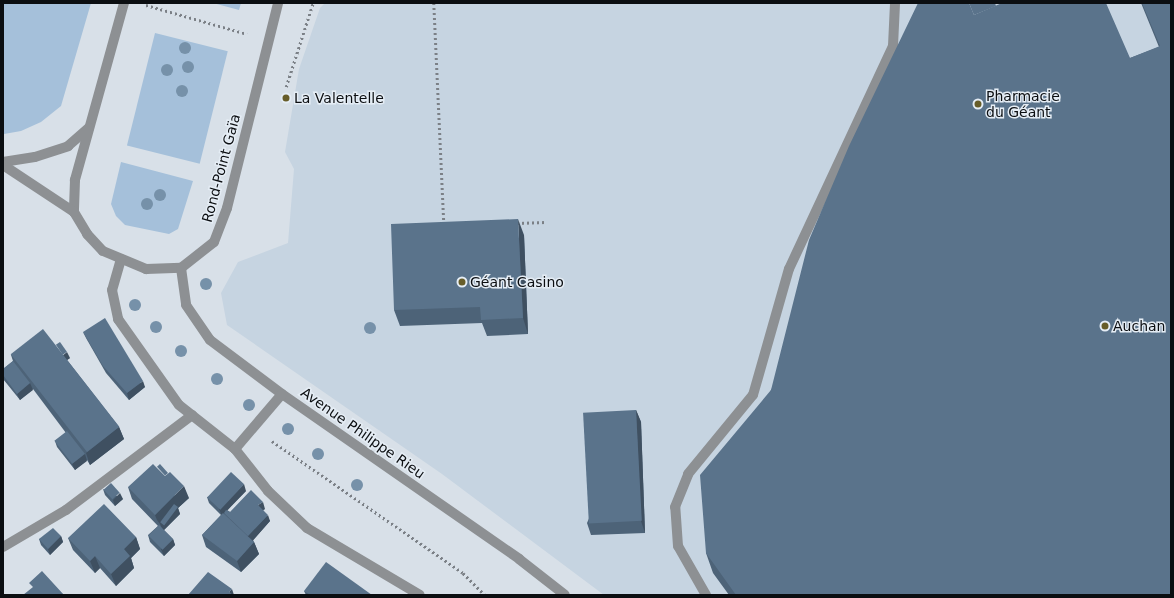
<!DOCTYPE html>
<html>
<head>
<meta charset="utf-8">
<style>
	body { margin:0 }
	#map { position:relative; width:1174px; height:598px; overflow:hidden; background:#d8e0e8; font-family:"DejaVu Sans",sans-serif }
	div>[style] { position:absolute }
	.built>* { inset:0; background:#c6d4e1 }
	.green>* { inset:0; background:#a5c0da; transform-origin:0 0 }
	.path>* { height:2.5px; margin-top:-1.25px; transform-origin:0; background:repeating-linear-gradient(90deg,#7b8086 0 2px,transparent 0 5px) }
	.minor>* { height:10px; margin:-5px; padding:0 5px; transform-origin:5px; border-radius:5px; background:#8d9093 }
	.trees>* { width:12px; height:12px; margin:-6px; border-radius:50%; background:#7691a9 }
	.wall>* { inset:0; background:#4d6378 }
	.shaded-wall>* { inset:0; background:#3f5061 }
	.building>* { inset:0; background:#5a738b; transform-origin:0 0 }
	.dots>* { width:11px; height:11px; translate:-50% -50%; box-sizing:border-box; border:2px solid #e5edf5; border-radius:50% }
	span { translate:-50% -50%; white-space:nowrap; text-align:center; line-height:1.15; -webkit-text-stroke:3px #e5edf5; paint-order:stroke }
	.poi-label { font-size:14px; color:#0b0e11 }
	.left { translate:0 -50%; text-align:left }
	.street-label { font-size:14px; color:#0b0e11 }
	.frame { position:absolute; inset:0; border:4px solid #0b0e11; pointer-events:none }
</style>
</head>
<body>
<div id="map">
	<div class="built">
		<i style="clip-path:polygon(325px 3px,1171px 3px,1171px 595px,604px 595px,442px 474px,227px 325px,221px 293px,238px 262px,288px 243px,294px 169px,285px 152px,299px 69px,320px 8px)"></i>
	</div>
	<div class="green">
		<i style="clip-path:polygon(3px 3px,91px 3px,61px 106px,41px 122px,21px 131px,4px 134px)"></i>
		<i style="clip-path:polygon(213px 3px,241px 3px,239px 10px)"></i>
		<i style="left:155px;top:33px;width:75px;height:116px;rotate:14deg"></i>
		<i style="clip-path:polygon(121px 162px,193px 181px,178px 229px,169px 234px,125px 225px,116px 216px,111px 204px)"></i>
	</div>
	<div class="path">
		<i style="left:434px;top:3px;width:221px;rotate:87.4deg"></i>
		<i style="left:146px;top:5px;width:105px;rotate:16deg"></i>
		<i style="left:286px;top:87px;width:88px;rotate:-72.2deg"></i>
		<i style="left:517px;top:223px;width:29px;rotate:-2deg"></i>
		<i style="left:272px;top:441px;width:232px;rotate:34.6deg"></i>
		<i style="left:463px;top:573px;width:31px;rotate:45deg"></i>
	</div>
	<div class="minor">
		<i style="left:124px;top:3px;width:184px;rotate:105.5deg"></i>
		<i style="left:75px;top:180px;width:32px;rotate:92deg"></i>
		<i style="left:74px;top:212px;width:26px;rotate:59deg"></i>
		<i style="left:87px;top:234px;width:23px;rotate:47deg"></i>
		<i style="left:103px;top:251px;width:47px;rotate:22.7deg"></i>
		<i style="left:146px;top:269px;width:35px;rotate:-2deg"></i>
		<i style="left:181px;top:268px;width:42px;rotate:-38.2deg"></i>
		<i style="left:214px;top:242px;width:36px;rotate:-69deg"></i>
		<i style="left:227px;top:208px;width:211px;rotate:-76deg"></i>
		<i style="left:3px;top:162px;width:32px;rotate:-9deg"></i>
		<i style="left:35px;top:157px;width:35px;rotate:-18deg"></i>
		<i style="left:68px;top:146px;width:28px;rotate:-41deg"></i>
		<i style="left:3px;top:165px;width:85px;rotate:33.5deg"></i>
		<i style="left:121px;top:259px;width:32px;rotate:106deg"></i>
		<i style="left:112px;top:290px;width:30px;rotate:78deg"></i>
		<i style="left:118px;top:319px;width:105px;rotate:54.7deg"></i>
		<i style="left:179px;top:405px;width:71px;rotate:38.2deg"></i>
		<i style="left:235px;top:449px;width:53px;rotate:51.8deg"></i>
		<i style="left:268px;top:491px;width:54px;rotate:43.5deg"></i>
		<i style="left:307px;top:528px;width:131px;rotate:30.7deg"></i>
		<i style="left:181px;top:268px;width:37px;rotate:82deg"></i>
		<i style="left:186px;top:305px;width:42px;rotate:55.6deg"></i>
		<i style="left:210px;top:340px;width:90px;rotate:36.9deg"></i>
		<i style="left:282px;top:394px;width:289px;rotate:34.8deg"></i>
		<i style="left:519px;top:559px;width:58px;rotate:38deg"></i>
		<i style="left:235px;top:449px;width:72px;rotate:-49.5deg"></i>
		<i style="left:3px;top:547px;width:73px;rotate:-30.4deg"></i>
		<i style="left:66px;top:510px;width:158px;rotate:-37deg"></i>
		<i style="left:706px;top:595px;width:56px;rotate:-119.7deg"></i>
		<i style="left:678px;top:546px;width:39px;rotate:-94deg"></i>
		<i style="left:675px;top:507px;width:35px;rotate:-68deg"></i>
		<i style="left:688px;top:474px;width:102px;rotate:-50.6deg"></i>
		<i style="left:753px;top:395px;width:131px;rotate:-74.1deg"></i>
		<i style="left:789px;top:269px;width:246px;rotate:-65deg"></i>
		<i style="left:893px;top:46px;width:43px;rotate:-87.3deg"></i>
	</div>
	<div class="trees">
		<i style="left:185px;top:48px"></i>
		<i style="left:188px;top:67px"></i>
		<i style="left:167px;top:70px"></i>
		<i style="left:182px;top:91px"></i>
		<i style="left:160px;top:195px"></i>
		<i style="left:147px;top:204px"></i>
		<i style="left:206px;top:284px"></i>
		<i style="left:135px;top:305px"></i>
		<i style="left:156px;top:327px"></i>
		<i style="left:370px;top:328px"></i>
		<i style="left:181px;top:351px"></i>
		<i style="left:217px;top:379px"></i>
		<i style="left:249px;top:405px"></i>
		<i style="left:288px;top:429px"></i>
		<i style="left:318px;top:454px"></i>
		<i style="left:357px;top:485px"></i>
	</div>
	<div class="wall">
		<i style="clip-path:polygon(1141px 3px,1171px 3px,1171px 595px,729px 595px,713px 573px,706px 553px,771px 390px,996px 6px,1130px 58px,1159px 47px)"></i>
		<i style="clip-path:polygon(524px 235px,528px 334px,487px 336px,482px 323px,400px 326px,394px 310px)"></i>
		<i style="clip-path:polygon(83px 332px,145px 387px,129px 400px,106px 373px,86px 338px)"></i>
		<i style="clip-path:polygon(11px 355px,70px 358px,67px 360px,119px 427px,124px 439px,90px 465px,87px 460px,75px 470px,57px 447px,55px 441px,66px 433px,33px 389px,20px 400px,3px 379px,3px 369px,13px 361px)"></i>
		<i style="clip-path:polygon(636px 410px,641px 422px,645px 533px,591px 535px,587px 523px)"></i>
		<i style="clip-path:polygon(128px 487px,189px 498px,178px 508px,180px 514px,164px 530px,173px 539px,175px 545px,164px 556px,150px 542px,148px 535px,158px 526px,132px 499px)"></i>
		<i style="clip-path:polygon(103px 489px,123px 499px,115px 506px,105px 495px)"></i>
		<i style="clip-path:polygon(246px 491px,227px 510px,230px 512px,265px 509px,263px 510px,270px 521px,253px 540px,254px 542px,259px 554px,241px 572px,206px 547px,202px 535px,221px 515px,209px 503px,207px 497px)"></i>
		<i style="clip-path:polygon(61px 536px,63px 542px,50px 555px,41px 545px,39px 539px)"></i>
		<i style="clip-path:polygon(136px 537px,140px 549px,131px 558px,134px 568px,116px 586px,100px 568px,95px 573px,73px 550px,68px 538px)"></i>
		<i style="clip-path:polygon(304px 591px,372px 595px,306px 595px)"></i>
	</div>
	<div class="shaded-wall">
		<i style="clip-path:polygon(518px 219px,524px 235px,528px 334px,523px 318px)"></i>
		<i style="clip-path:polygon(67px 352px,70px 358px,64px 362px,62px 356px)"></i>
		<i style="clip-path:polygon(143px 381px,145px 387px,129px 400px,127px 393px)"></i>
		<i style="clip-path:polygon(30px 383px,33px 390px,20px 400px,17px 394px)"></i>
		<i style="clip-path:polygon(636px 410px,641px 422px,645px 533px,641px 521px)"></i>
		<i style="clip-path:polygon(119px 427px,124px 439px,90px 465px,86px 453px)"></i>
		<i style="clip-path:polygon(85px 454px,87px 461px,75px 470px,72px 464px)"></i>
		<i style="clip-path:polygon(244px 484px,246px 491px,222px 516px,219px 509px)"></i>
		<i style="clip-path:polygon(184px 486px,189px 498px,178px 508px,180px 514px,163px 531px,160px 524px,157px 520px,155px 515px)"></i>
		<i style="clip-path:polygon(120px 493px,123px 499px,115px 506px,113px 500px)"></i>
		<i style="clip-path:polygon(263px 502px,265px 509px,260px 512px,258px 505px)"></i>
		<i style="clip-path:polygon(268px 515px,270px 521px,249px 545px,246px 538px)"></i>
		<i style="clip-path:polygon(61px 536px,63px 542px,50px 555px,48px 549px)"></i>
		<i style="clip-path:polygon(136px 537px,140px 549px,131px 558px,134px 568px,116px 586px,111px 574px,124px 549px)"></i>
		<i style="clip-path:polygon(173px 539px,175px 545px,164px 556px,161px 549px)"></i>
		<i style="clip-path:polygon(254px 542px,259px 554px,241px 572px,237px 561px)"></i>
		<i style="clip-path:polygon(95px 556px,100px 568px,95px 573px,90px 561px)"></i>
		<i style="clip-path:polygon(232px 589px,234px 595px,231px 595px,229px 592px)"></i>
	</div>
	<div class="building">
		<i style="clip-path:polygon(918px 3px,969px 3px,974px 15px,1002px 3px,1106px 3px,1130px 58px,1160px 46px,1142px 3px,1171px 3px,1171px 595px,736px 595px,706px 553px,700px 475px,771px 390px,809px 240px,849px 146px)"></i>
		<i style="clip-path:polygon(969px 3px,995px 3px,996px 6px,974px 15px)"></i>
		<i style="clip-path:polygon(518px 219px,523px 318px,481px 320px,480px 307px,394px 310px,391px 224px)"></i>
		<i style="clip-path:polygon(105px 318px,143px 381px,127px 393px,103px 366px,83px 332px)"></i>
		<i style="left:43px;top:329px;width:124px;height:41px;rotate:52deg"></i>
		<i style="left:60px;top:342px;width:12px;height:5px;rotate:55deg"></i>
		<i style="clip-path:polygon(13px 361px,30px 383px,17px 394px,3px 375px,3px 369px)"></i>
		<i style="left:636px;top:410px;width:111px;height:53px;rotate:87deg"></i>
		<i style="left:67px;top:431px;width:29px;height:16px;rotate:52deg"></i>
		<i style="clip-path:polygon(153px 464px,165px 476px,170px 472px,184px 486px,155px 515px,128px 487px)"></i>
		<i style="left:160px;top:464px;width:12px;height:4px;rotate:48deg"></i>
		<i style="left:231px;top:472px;width:18px;height:35px;rotate:43deg"></i>
		<i style="left:111px;top:483px;width:13px;height:10px;rotate:48deg"></i>
		<i style="clip-path:polygon(251px 490px,263px 502px,258px 505px,268px 515px,248px 536px,224px 513px,226px 510px,230px 512px)"></i>
		<i style="clip-path:polygon(104px 504px,136px 537px,124px 549px,130px 556px,111px 574px,95px 556px,90px 561px,68px 538px)"></i>
		<i style="left:174px;top:504px;width:5px;height:23px;rotate:37deg"></i>
		<i style="clip-path:polygon(223px 513px,254px 542px,237px 561px,202px 535px)"></i>
		<i style="left:159px;top:525px;width:20px;height:15px;rotate:45deg"></i>
		<i style="clip-path:polygon(53px 528px,61px 536px,48px 549px,39px 539px)"></i>
		<i style="clip-path:polygon(326px 562px,372px 595px,310px 595px,304px 591px)"></i>
		<i style="clip-path:polygon(42px 571px,64px 595px,23px 595px,33px 587px,29px 583px)"></i>
		<i style="clip-path:polygon(208px 572px,232px 589px,229px 592px,233px 595px,188px 595px)"></i>
	</div>
	<div class="dots">
		<i style="left:286px;top:98px;background:#675d29"></i>
		<i style="left:978px;top:104px;background:#675d29"></i>
		<i style="left:462px;top:282px;background:#675d29"></i>
		<i style="left:1105px;top:326px;background:#675d29"></i>
	</div>
	<div class="poi-label">
		<span class="left" style="left:986px;top:104px">Pharmacie<br>du Géant</span>
		<span class="left" style="left:294px;top:98px">La Valentelle</span>
		<span class="left" style="left:470px;top:282px">Géant Casino</span>
		<span class="left" style="left:1113px;top:326px">Auchan</span>
	</div>
	<div class="street-label">
		<span style="left:221px;top:168px;rotate:-75deg">Rond-Point Gaïa</span>
		<span style="left:363px;top:433px;rotate:35deg">Avenue Philippe Rieu</span>
	</div>
	<div class="frame"></div>
</div>
</body>
</html>
